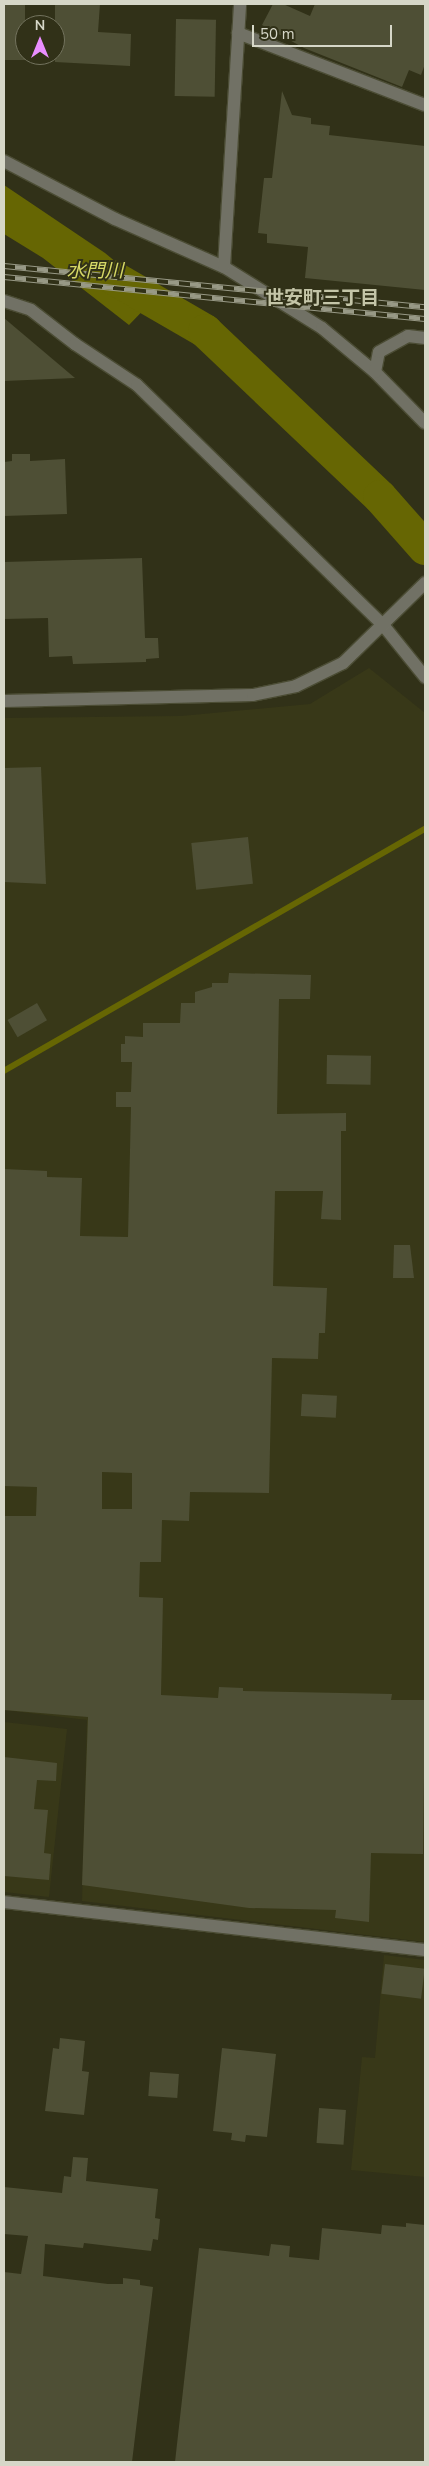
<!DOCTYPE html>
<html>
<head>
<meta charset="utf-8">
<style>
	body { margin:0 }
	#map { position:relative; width:429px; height:2466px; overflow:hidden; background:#313118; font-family:"Nunito Sans","Noto Sans JP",sans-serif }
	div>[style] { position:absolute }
	.built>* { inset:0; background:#383818 }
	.water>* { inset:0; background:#666603 }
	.stream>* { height:5.5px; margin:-2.75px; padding:0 2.75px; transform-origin:2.75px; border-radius:2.75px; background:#666603 }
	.river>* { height:34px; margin:-17px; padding:0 17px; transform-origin:17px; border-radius:17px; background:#666603 }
	.building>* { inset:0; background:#4e4f35; transform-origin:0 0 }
	.roads { filter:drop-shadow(1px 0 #4b4c34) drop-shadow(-1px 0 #4b4c34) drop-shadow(0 1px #4b4c34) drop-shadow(0 -1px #4b4c34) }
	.minor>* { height:12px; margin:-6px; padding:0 6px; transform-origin:6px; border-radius:6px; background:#717165 }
	.rail>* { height:5.5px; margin-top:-2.75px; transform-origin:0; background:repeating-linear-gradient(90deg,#313118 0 11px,#989986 0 22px); box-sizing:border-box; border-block:1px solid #989986 }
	span { translate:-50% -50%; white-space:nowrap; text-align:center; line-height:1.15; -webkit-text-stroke:4px #313118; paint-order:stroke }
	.water-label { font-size:19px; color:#d6d866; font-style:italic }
	.neighbourhood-label { font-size:19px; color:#c4c5a8; font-weight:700 }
	.frame { position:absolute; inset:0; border:5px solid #d6d7c8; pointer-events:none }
	.north { position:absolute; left:15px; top:15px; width:50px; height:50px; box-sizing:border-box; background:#313118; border:1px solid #73735e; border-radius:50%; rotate:0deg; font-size:14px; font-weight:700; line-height:20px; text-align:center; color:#d6d7c8 }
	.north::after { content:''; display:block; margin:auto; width:18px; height:22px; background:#e98efe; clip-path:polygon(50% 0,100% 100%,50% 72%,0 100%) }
	.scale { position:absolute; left:252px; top:25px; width:140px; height:22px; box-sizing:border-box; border:2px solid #d6d7c8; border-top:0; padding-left:6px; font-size:15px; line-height:18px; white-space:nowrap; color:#d6d7c8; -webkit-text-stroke:4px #313118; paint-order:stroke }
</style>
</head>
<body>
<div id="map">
	<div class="built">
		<i style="clip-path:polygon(369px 668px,425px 713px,425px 1942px,82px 1901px,87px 1720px,4px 1710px,4px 718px,181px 716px,310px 704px)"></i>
		<i style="clip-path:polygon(4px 1722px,67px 1729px,49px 1897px,4px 1892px)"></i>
		<i style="clip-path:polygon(384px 1955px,425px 1960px,425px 2177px,351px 2170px,362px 2057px,375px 2058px)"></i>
	</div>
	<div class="water">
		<i style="clip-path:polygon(4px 185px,105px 253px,157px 296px,129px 325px,43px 258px,4px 234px)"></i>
	</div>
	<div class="stream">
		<i style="left:4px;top:1071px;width:486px;rotate:-29.9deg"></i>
	</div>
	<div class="river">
		<i style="left:112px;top:277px;width:108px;rotate:30.1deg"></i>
		<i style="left:205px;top:331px;width:241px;rotate:43.5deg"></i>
		<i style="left:380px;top:497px;width:68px;rotate:48.6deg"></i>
	</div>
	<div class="building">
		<i style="left:4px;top:4px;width:21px;height:56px"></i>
		<i style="clip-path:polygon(55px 4px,100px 4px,98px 32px,131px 34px,130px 66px,55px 62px)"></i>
		<i style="clip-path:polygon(273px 4px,283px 4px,310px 16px,315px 4px,425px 4px,425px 64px,421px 75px,409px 70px,402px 87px,304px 48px,262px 25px)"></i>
		<i style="left:176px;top:19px;width:40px;height:77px;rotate:1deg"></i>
		<i style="clip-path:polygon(282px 91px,292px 115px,311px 118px,311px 124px,330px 126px,329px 135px,425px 146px,425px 290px,305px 278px,308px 247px,267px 243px,267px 234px,258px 233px,264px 178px,272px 178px)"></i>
		<i style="clip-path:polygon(4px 318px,75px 378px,4px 381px)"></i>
		<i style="clip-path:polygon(12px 454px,30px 454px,30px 461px,65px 459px,67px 514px,4px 516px,4px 462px,12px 461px)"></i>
		<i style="clip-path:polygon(142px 558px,145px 638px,158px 638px,159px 658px,146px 659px,146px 662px,73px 664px,72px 656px,49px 657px,48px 618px,4px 619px,4px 562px)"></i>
		<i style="clip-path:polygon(41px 767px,46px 884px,4px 882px,4px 768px)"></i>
		<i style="left:248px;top:837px;width:47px;height:57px;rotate:84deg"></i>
		<i style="clip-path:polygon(evenodd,229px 973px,311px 975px,310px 999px,279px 999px,277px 1114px,346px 1113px,346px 1131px,341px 1131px,341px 1220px,321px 1219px,323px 1191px,275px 1191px,273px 1286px,327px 1288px,325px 1333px,319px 1333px,318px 1359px,272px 1358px,269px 1493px,190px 1492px,189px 1521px,162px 1520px,161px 1562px,140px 1562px,139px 1597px,163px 1598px,161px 1695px,218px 1698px,219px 1687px,243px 1688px,243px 1691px,392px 1694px,391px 1700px,425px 1700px,423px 1854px,371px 1853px,369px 1922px,335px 1918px,336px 1910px,249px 1908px,82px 1885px,88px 1717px,4px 1710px,4px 1516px,36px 1516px,37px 1487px,4px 1486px,4px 1169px,47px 1171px,47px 1177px,82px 1178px,80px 1236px,128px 1237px,131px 1107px,116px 1107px,116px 1092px,131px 1092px,132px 1062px,121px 1062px,121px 1044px,125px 1044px,125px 1036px,143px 1037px,143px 1023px,180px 1023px,181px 1003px,195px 1003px,195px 992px,212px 987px,212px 983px,228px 983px,229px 973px,102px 1472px,132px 1473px,132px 1509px,102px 1509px,102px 1472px)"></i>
		<i style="left:37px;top:1003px;width:20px;height:34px;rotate:60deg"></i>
		<i style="left:327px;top:1055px;width:44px;height:29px;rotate:1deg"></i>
		<i style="clip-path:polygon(394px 1245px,410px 1245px,414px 1278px,393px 1278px)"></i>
		<i style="left:302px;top:1394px;width:35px;height:22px;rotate:3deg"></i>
		<i style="clip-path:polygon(4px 1757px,57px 1763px,56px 1781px,37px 1780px,34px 1809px,48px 1810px,44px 1853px,51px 1854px,49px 1880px,4px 1876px)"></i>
		<i style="left:385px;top:1964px;width:40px;height:30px;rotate:7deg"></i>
		<i style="clip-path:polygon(60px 2038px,85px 2041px,82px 2071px,89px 2072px,84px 2115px,45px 2111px,53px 2048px,59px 2049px)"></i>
		<i style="clip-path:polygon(222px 2048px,276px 2054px,267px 2137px,246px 2135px,245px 2142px,231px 2140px,232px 2133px,213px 2131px)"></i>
		<i style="left:150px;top:2072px;width:29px;height:24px;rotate:4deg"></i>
		<i style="left:319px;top:2108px;width:27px;height:35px;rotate:4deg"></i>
		<i style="clip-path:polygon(73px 2157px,88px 2158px,86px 2181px,158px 2189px,155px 2218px,160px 2219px,158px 2240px,153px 2239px,151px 2251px,84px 2243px,83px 2248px,45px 2244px,43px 2276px,108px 2284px,123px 2284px,123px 2278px,140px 2280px,140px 2285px,153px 2287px,132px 2462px,4px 2462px,4px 2272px,21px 2274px,28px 2236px,4px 2234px,4px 2187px,62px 2193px,64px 2176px,71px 2177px)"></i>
		<i style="clip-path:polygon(406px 2223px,425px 2225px,425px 2462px,175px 2462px,199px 2248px,269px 2256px,271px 2244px,290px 2246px,289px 2257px,319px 2260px,322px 2228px,381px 2234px,382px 2225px,406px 2227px)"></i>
	</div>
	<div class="roads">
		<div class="minor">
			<i style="left:238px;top:33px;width:200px;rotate:21.1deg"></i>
			<i style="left:4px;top:161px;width:125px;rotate:27.6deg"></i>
			<i style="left:115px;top:219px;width:119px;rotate:23.8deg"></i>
			<i style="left:224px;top:267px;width:115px;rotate:31.9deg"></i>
			<i style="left:322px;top:328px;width:69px;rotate:39.7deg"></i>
			<i style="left:375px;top:372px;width:71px;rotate:45.6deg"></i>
			<i style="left:224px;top:267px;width:263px;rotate:-86.5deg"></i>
			<i style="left:4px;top:301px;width:28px;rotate:18deg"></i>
			<i style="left:31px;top:310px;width:56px;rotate:37.7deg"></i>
			<i style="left:75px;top:344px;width:74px;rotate:33.5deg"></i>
			<i style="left:137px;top:385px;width:344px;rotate:44.3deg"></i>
			<i style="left:383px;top:625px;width:67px;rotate:51.1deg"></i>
			<i style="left:375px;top:372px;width:20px;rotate:-79deg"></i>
			<i style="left:379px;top:352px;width:33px;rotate:-29deg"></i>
			<i style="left:408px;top:336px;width:17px;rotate:7deg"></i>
			<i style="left:4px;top:701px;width:249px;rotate:-1.4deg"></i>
			<i style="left:253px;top:695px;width:44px;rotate:-11.8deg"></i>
			<i style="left:296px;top:686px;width:52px;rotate:-26.1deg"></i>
			<i style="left:343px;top:663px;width:115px;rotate:-44.3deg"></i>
			<i style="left:4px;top:1902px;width:424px;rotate:6.5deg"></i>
		</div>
	</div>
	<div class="rail">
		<i style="left:4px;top:266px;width:423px;rotate:5.6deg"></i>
		<i style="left:4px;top:277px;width:423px;rotate:5.7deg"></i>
	</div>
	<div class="water-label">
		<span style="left:95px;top:272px">水門川</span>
	</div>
	<div class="neighbourhood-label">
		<span style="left:322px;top:299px">世安町三丁目</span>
	</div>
	<div class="frame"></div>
	<div class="north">N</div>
	<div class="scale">50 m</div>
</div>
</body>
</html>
